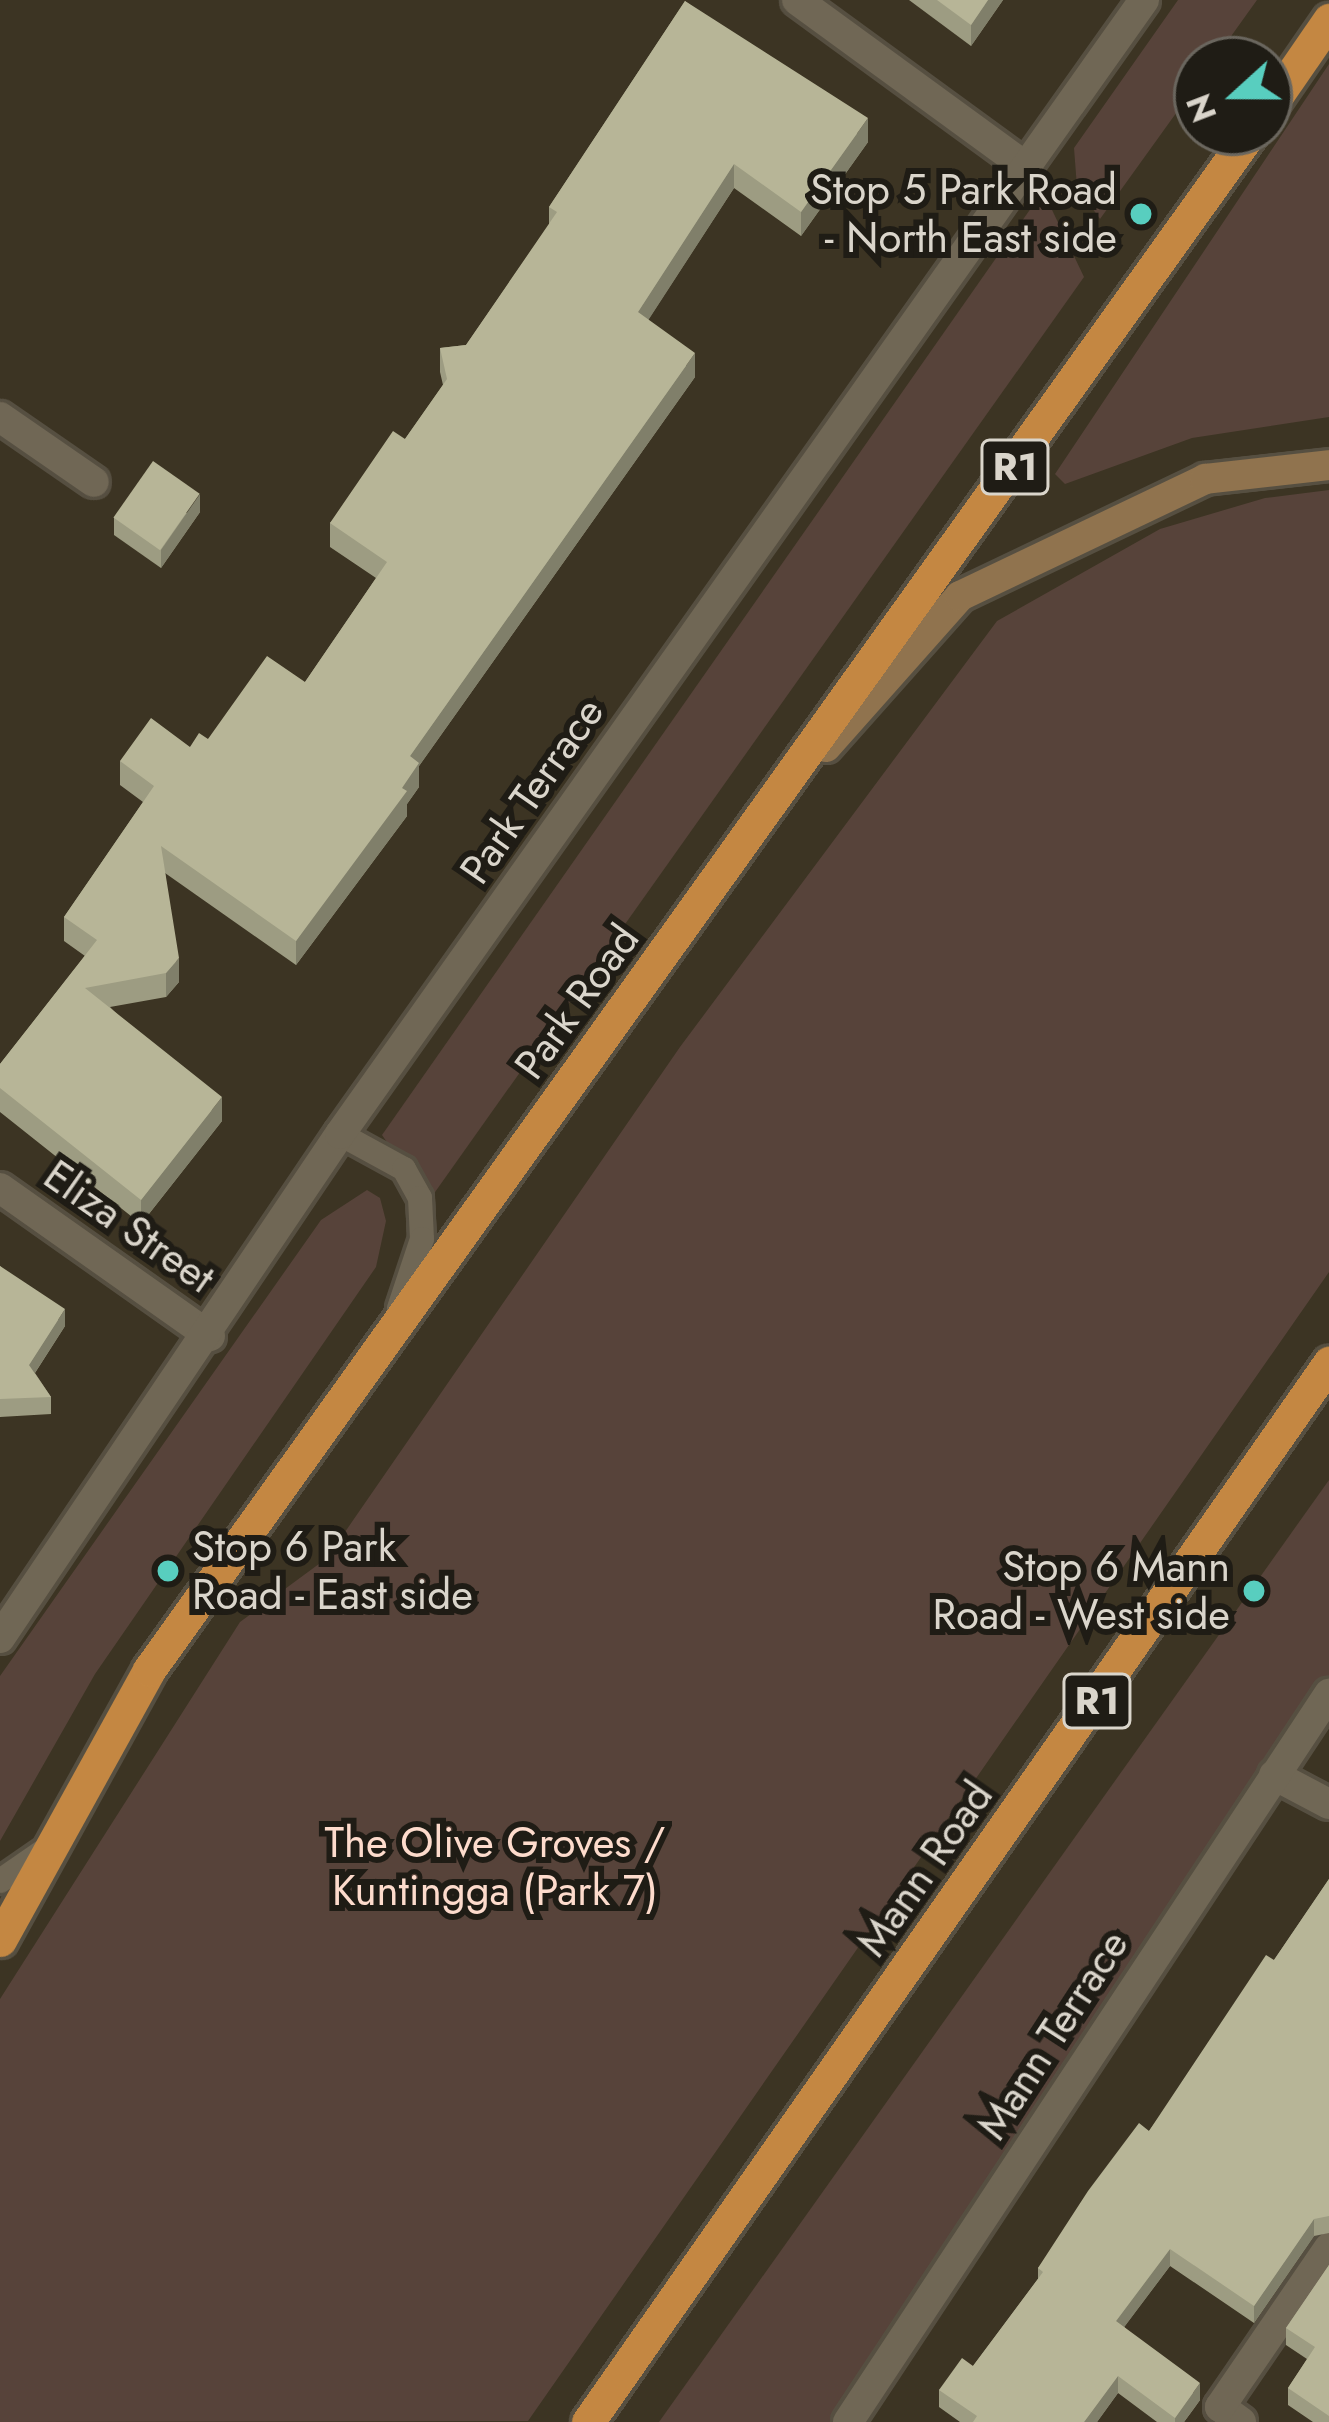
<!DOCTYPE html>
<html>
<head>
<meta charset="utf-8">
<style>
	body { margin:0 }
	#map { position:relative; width:1329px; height:2422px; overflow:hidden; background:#3c3423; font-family:Jost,sans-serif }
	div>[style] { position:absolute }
	.green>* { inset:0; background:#57433a }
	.roads { filter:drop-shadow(3px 0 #564f41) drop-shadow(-3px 0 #564f41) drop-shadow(0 3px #564f41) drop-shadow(0 -3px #564f41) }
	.service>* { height:24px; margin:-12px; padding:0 12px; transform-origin:12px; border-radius:12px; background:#706755 }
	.minor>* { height:30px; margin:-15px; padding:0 15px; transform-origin:15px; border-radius:15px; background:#706755 }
	.secondary>* { height:30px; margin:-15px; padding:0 15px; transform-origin:15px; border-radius:15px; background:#90734e }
	.trunk>* { height:33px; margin:-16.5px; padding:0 16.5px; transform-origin:16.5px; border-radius:16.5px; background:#c48742 }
	.wall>* { inset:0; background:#9d9c82 }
	.shaded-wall>* { inset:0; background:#807f6a }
	.building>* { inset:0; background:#b7b597; transform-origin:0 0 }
	.dots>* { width:33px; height:33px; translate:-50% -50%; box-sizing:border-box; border:6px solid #1f1c15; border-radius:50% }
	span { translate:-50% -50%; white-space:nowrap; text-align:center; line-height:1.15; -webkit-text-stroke:12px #1f1c15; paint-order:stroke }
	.shield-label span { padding:3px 9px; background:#1f1c15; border:3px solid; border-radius:9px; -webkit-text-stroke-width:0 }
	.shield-label { font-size:39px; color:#dad5cb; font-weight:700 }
	.poi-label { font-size:42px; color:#dad5cb }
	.right { translate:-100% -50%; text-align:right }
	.left { translate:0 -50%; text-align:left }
	.street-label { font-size:42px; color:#dad5cb }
	.park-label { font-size:42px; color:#fddbcc }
	.north { position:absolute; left:1173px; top:36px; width:120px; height:120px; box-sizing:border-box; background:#1f1c15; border:3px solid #6a665e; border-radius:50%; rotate:249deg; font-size:33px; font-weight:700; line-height:48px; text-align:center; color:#dad5cb }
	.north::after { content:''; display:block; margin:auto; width:42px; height:54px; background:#58cebf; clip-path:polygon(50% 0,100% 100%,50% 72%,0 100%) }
</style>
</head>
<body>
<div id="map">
	<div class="green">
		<i style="clip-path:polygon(1178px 0,1257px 0,1214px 60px,1197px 60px,1197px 84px,1100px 219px,1077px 187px,1074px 148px)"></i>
		<i style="clip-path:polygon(1329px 64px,1329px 417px,1192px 438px,1065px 484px,1055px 474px)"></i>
		<i style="clip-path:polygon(1043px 191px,1084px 277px,428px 1202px,382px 1135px)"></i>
		<i style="clip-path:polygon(1329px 490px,1329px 1272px,528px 2421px,0 2422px,0 1999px,240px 1622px,327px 1558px,680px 1047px,997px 621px,1160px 529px,1265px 498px)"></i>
		<i style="clip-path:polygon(367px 1190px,380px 1198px,386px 1221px,376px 1267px,95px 1674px,0 1841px,0 1676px,321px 1220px)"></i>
		<i style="clip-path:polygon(1329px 1480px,1329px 1694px,848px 2422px,659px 2422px)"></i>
	</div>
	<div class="roads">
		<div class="service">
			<i style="left:340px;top:1134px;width:73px;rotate:28.7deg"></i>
			<i style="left:404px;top:1169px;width:33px;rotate:61deg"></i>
			<i style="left:420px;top:1198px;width:41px;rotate:87.2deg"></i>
			<i style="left:422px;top:1239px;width:73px;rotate:108.4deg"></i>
			<i style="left:0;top:1881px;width:51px;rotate:-34.6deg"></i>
		</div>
		<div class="minor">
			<i style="left:797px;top:0;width:283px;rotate:36.1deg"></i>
			<i style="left:0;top:417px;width:114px;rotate:34.7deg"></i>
			<i style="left:0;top:1188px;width:257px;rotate:35.2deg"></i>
			<i style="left:0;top:1638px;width:608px;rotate:-56deg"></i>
			<i style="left:340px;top:1134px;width:1390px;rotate:-54.66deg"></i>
			<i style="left:1274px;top:1775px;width:62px;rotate:27.8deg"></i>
			<i style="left:848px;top:2422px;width:873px;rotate:-56.55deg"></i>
			<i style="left:1241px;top:2422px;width:26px;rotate:-144deg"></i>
			<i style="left:1220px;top:2407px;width:193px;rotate:-55.6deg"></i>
		</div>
		<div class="secondary">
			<i style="left:826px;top:747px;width:202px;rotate:-48.4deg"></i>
			<i style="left:960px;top:596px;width:272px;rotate:-25.5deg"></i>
			<i style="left:1205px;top:479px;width:125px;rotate:-6.4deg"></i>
		</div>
		<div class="trunk">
			<i style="left:1269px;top:107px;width:106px;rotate:-55.4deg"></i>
			<i style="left:0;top:1940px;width:308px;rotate:-61.1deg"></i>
			<i style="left:149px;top:1670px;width:1892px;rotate:-54.38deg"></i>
			<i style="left:588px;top:2422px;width:1293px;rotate:-55.02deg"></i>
		</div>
	</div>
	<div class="wall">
		<i style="clip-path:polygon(909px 0,1003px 0,971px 46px)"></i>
		<i style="clip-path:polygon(685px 1px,868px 142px,801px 236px,734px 188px,648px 320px,695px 377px,419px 766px,419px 787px,407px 804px,407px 816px,296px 965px,165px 873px,179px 982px,166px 997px,110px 1007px,222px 1121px,141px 1224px,0 1112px,0 1064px,85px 956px,64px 941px,64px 917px,143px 802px,120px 785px,120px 761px,190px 747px,208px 739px,305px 682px,376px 578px,330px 547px,330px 523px,405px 439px,443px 385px,440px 372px,440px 348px,466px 345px,549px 225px,549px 207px)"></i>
		<i style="clip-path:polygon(200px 512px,161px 568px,114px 535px,114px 518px)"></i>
		<i style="clip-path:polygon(0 1266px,65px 1326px,35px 1373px,51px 1397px,51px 1414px,0 1417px)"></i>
		<i style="clip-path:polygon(1329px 1879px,1329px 2233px,1314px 2236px,1254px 2323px,1170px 2266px,1124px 2327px,1200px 2400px,1184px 2422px,1157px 2422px,1118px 2393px,1097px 2422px,960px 2422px,939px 2407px,939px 2390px,973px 2366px,1038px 2279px,1038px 2268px,1149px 2131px,1274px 1960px)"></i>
		<i style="clip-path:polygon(1329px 2265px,1329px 2422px,1313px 2422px,1288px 2405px,1288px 2388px,1307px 2359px,1286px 2345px,1286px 2328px)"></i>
	</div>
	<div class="shaded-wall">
		<i style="clip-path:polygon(988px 0,1003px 0,971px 46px,971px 25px)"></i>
		<i style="clip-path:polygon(868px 118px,868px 142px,801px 236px,801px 212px)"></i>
		<i style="clip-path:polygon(734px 164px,734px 188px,638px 336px,638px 312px)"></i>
		<i style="clip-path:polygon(695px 353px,695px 377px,419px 766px,419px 787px,407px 804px,407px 816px,296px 965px,296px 941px,402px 788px,410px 756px)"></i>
		<i style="clip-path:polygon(200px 494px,200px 512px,161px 568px,161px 550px)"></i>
		<i style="clip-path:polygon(179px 958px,179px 982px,166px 997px,166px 973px)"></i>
		<i style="clip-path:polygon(222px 1097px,222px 1121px,141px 1224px,141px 1200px)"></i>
		<i style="clip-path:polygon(65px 1309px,65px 1326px,29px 1382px,29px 1365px)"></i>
		<i style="clip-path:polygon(1314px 2219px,1314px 2236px,1254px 2323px,1254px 2306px)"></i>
		<i style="clip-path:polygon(1170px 2249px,1170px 2266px,1116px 2338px,1116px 2321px)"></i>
		<i style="clip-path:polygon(1118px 2376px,1118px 2393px,1097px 2422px,1084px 2422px)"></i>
		<i style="clip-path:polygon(1200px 2383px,1200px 2400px,1184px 2422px,1175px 2422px,1175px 2418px)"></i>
	</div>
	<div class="building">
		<i style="clip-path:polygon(937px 0,988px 0,971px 25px)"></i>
		<i style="clip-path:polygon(685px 1px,868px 118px,801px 212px,734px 164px,638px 312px,695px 353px,410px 756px,419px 763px,402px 788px,407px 791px,296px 941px,161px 846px,179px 958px,166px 973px,85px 988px,222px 1097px,141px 1200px,0 1088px,0 1064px,97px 940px,64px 917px,154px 786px,120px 761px,151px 718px,190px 747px,199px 733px,208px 739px,267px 656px,305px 682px,387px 562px,330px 523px,393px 431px,405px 439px,447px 379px,440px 348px,466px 345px,557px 212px,549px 207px)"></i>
		<i style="left:153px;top:461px;width:57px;height:69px;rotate:35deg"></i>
		<i style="clip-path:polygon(0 1266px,65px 1309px,29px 1365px,51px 1397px,0 1399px)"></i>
		<i style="clip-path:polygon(1329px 1879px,1329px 2216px,1314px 2219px,1254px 2306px,1170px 2249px,1116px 2321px,1200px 2383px,1175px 2418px,1118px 2376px,1084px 2422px,973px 2422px,977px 2416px,939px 2390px,962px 2358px,973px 2366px,1043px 2272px,1038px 2268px,1088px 2191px,1139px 2123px,1149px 2131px,1266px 1955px,1274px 1960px)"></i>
		<i style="clip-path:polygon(1329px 2265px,1329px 2416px,1288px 2388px,1315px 2347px,1286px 2328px)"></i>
	</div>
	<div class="dots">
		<i style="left:1141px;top:214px;background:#58cebf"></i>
		<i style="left:168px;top:1571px;background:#58cebf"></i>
		<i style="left:1254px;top:1591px;background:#58cebf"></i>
	</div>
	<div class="shield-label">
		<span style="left:1015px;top:467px">R1</span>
		<span style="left:1097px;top:1701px">R1</span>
	</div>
	<div class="poi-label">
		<span class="right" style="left:1117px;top:214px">Stop 5 Park Road<br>- North East side</span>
		<span class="left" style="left:192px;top:1571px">Stop 6 Park<br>Road - East side</span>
		<span class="right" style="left:1230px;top:1591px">Stop 6 Mann<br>Road - West side</span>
	</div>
	<div class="street-label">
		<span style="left:532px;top:791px;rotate:-55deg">Park Terrace</span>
		<span style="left:577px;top:1002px;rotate:-54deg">Park Road</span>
		<span style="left:129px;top:1227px;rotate:35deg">Eliza Street</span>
		<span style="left:925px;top:1869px;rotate:-55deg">Mann Road</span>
		<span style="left:1053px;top:2035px;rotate:-57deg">Mann Terrace</span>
	</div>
	<div class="park-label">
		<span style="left:495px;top:1867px">The Olive Groves /<br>Kuntingga (Park 7)</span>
	</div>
	<div class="north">N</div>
</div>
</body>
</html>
